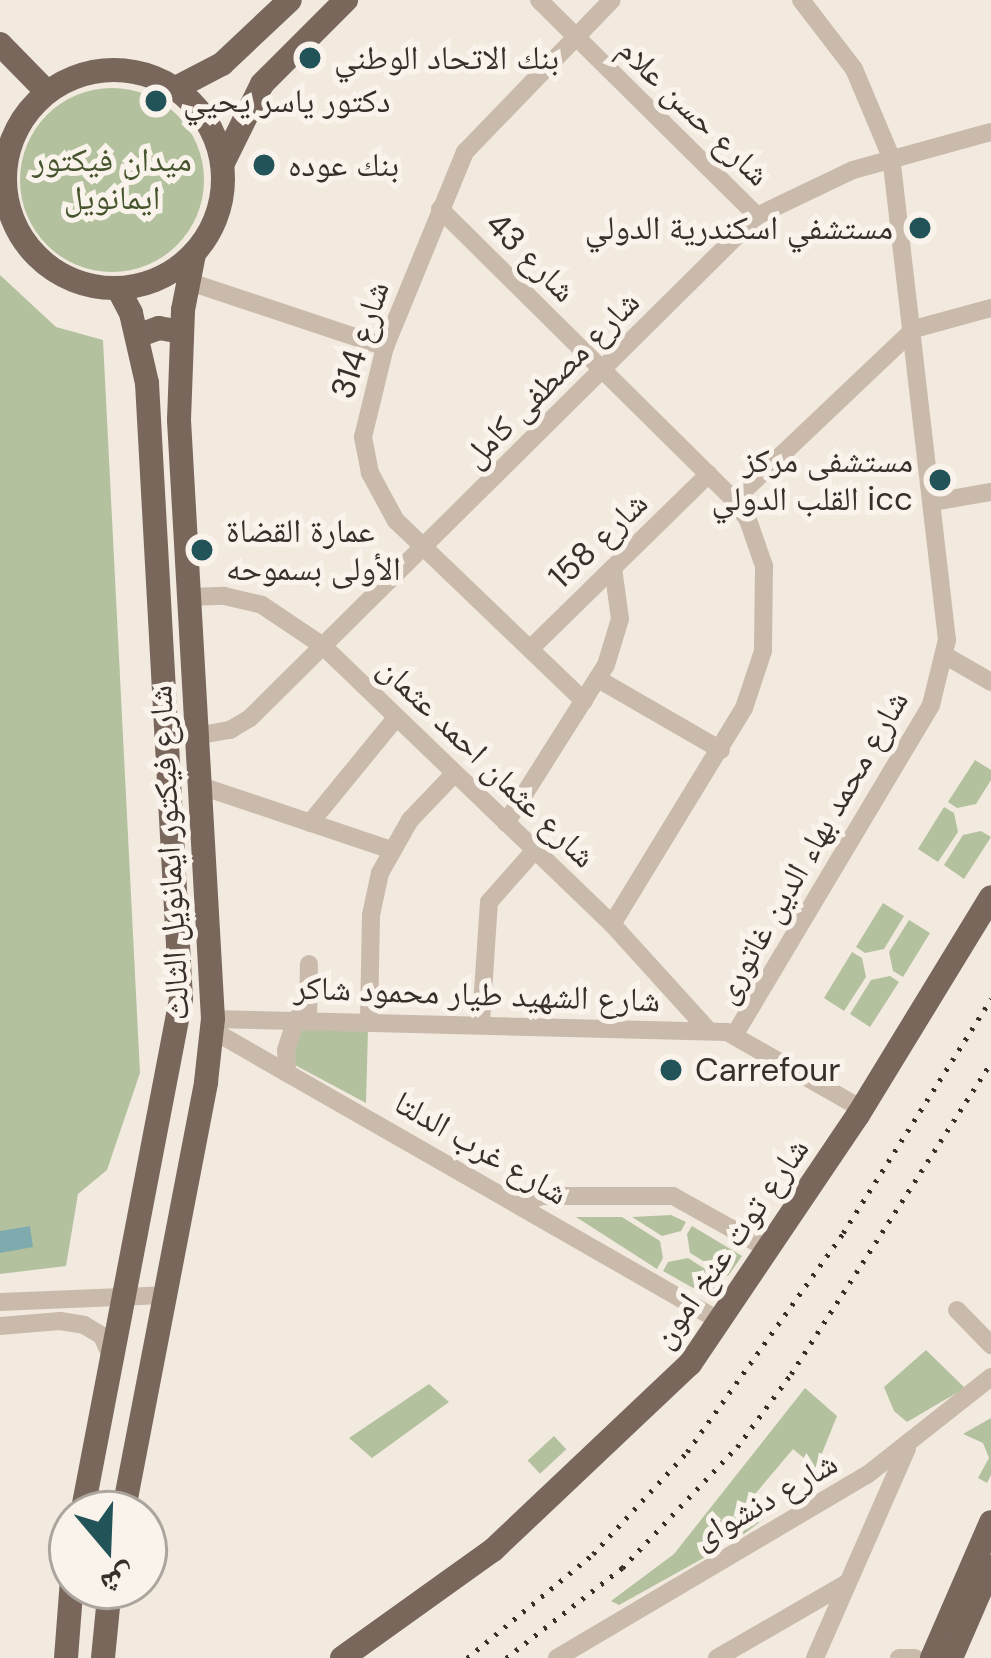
<!DOCTYPE html>
<html>
<head>
<meta charset="utf-8">
<style>
	body { margin:0 }
	#map { position:relative; width:991px; height:1658px; overflow:hidden; background:#f2eadf; font-family:"DM Sans","Noto Naskh Arabic",sans-serif }
	div>[style] { position:absolute }
	.green>* { inset:0; background:#b4c19f; transform-origin:0 0 }
	.round { border-radius:50% }
	.water>* { inset:0; background:#7fabae }
	.minor>* { height:18px; margin:-9px; padding:0 9px; transform-origin:9px; border-radius:9px; background:#cabaab }
	.major>* { height:24px; margin:-12px; padding:0 12px; transform-origin:12px; border-radius:12px; background:#79675c }
	.major>.ring { margin:-12px; padding:0; box-sizing:content-box; background:none; border:24px solid #79675c; border-radius:50% }
	.rail>* { height:4.5px; margin-top:-2.25px; transform-origin:0; background:repeating-linear-gradient(90deg,#382f2a 0 3px,transparent 0 12px) }
	.dots>* { width:33px; height:33px; translate:-50% -50%; box-sizing:border-box; border:6px solid #faf3eb; border-radius:50% }
	span { translate:-50% -50%; white-space:nowrap; text-align:center; line-height:1.15; -webkit-text-stroke:10px #faf3eb; paint-order:stroke }
	.poi-label { font-size:33px; color:#382f2a }
	.left { translate:0 -50%; text-align:left }
	.right { translate:-100% -50%; text-align:right }
	.street-label { font-size:33px; color:#382f2a }
	.park-label { font-size:33px; color:#46552e }
	.north { position:absolute; left:48px; top:1490px; width:120px; height:120px; box-sizing:border-box; background:#faf3eb; border:3px solid #aca59e; border-radius:50%; rotate:161deg; font-size:33px; font-weight:700; line-height:48px; text-align:center; color:#382f2a }
	.north::after { content:''; display:block; margin:auto; width:42px; height:54px; background:#215358; clip-path:polygon(50% 0,100% 100%,50% 72%,0 100%) }
</style>
</head>
<body>
<div id="map">
	<div class="green">
		<i class="round" style="left:20px;top:88px;width:184px;height:184px"></i>
		<i style="clip-path:polygon(0 275px,56px 327px,103px 340px,140px 1073px,107px 1170px,78px 1194px,66px 1266px,0 1274px)"></i>
		<i style="clip-path:polygon(975px 760px,991px 770px,991px 780px,976px 804px,957px 808px,948px 802px)"></i>
		<i style="clip-path:polygon(944px 807px,954px 813px,958px 832px,938px 862px,918px 849px)"></i>
		<i style="clip-path:polygon(981px 831px,991px 837px,964px 879px,944px 865px,963px 835px)"></i>
		<i style="clip-path:polygon(883px 903px,904px 916px,884px 949px,865px 953px,856px 947px)"></i>
		<i style="clip-path:polygon(909px 920px,930px 933px,903px 977px,893px 971px,889px 952px)"></i>
		<i style="clip-path:polygon(852px 952px,862px 958px,866px 977px,844px 1011px,824px 998px)"></i>
		<i style="clip-path:polygon(890px 976px,899px 982px,870px 1027px,850px 1014px,871px 980px)"></i>
		<i style="clip-path:polygon(304px 1027px,368px 1029px,366px 1103px,295px 1065px,293px 1039px)"></i>
		<i style="clip-path:polygon(671px 1215px,686px 1222px,681px 1231px,662px 1236px,632px 1217px)"></i>
		<i style="clip-path:polygon(576px 1217px,622px 1217px,660px 1241px,663px 1258px,657px 1269px)"></i>
		<i style="clip-path:polygon(692px 1226px,742px 1256px,728px 1276px,690px 1253px,687px 1234px)"></i>
		<i style="clip-path:polygon(688px 1258px,724px 1281px,711px 1298px,663px 1271px,668px 1262px)"></i>
		<i style="clip-path:polygon(926px 1350px,965px 1388px,907px 1422px,894px 1411px,884px 1387px)"></i>
		<i style="clip-path:polygon(429px 1384px,449px 1402px,372px 1458px,349px 1438px)"></i>
		<i style="clip-path:polygon(805px 1388px,837px 1416px,816px 1468px,793px 1449px,750px 1500px,764px 1519px,744px 1534px,726px 1532px,705px 1545px,709px 1555px,619px 1605px,611px 1601px,674px 1554px)"></i>
		<i style="clip-path:polygon(991px 1418px,991px 1475px,987px 1483px,978px 1478px,989px 1458px,983px 1443px,963px 1434px)"></i>
		<i style="left:554px;top:1436px;width:18px;height:36px;rotate:47deg"></i>
	</div>
	<div class="water">
		<i style="clip-path:polygon(30px 1226px,33px 1247px,0 1253px,0 1231px)"></i>
	</div>
	<div class="minor">
		<i style="left:539px;top:0;width:307px;rotate:44.7deg"></i>
		<i style="left:440px;top:209px;width:414px;rotate:44.7deg"></i>
		<i style="left:734px;top:500px;width:24px;rotate:55deg"></i>
		<i style="left:748px;top:520px;width:49px;rotate:70.8deg"></i>
		<i style="left:764px;top:566px;width:85px;rotate:90.7deg"></i>
		<i style="left:763px;top:651px;width:60px;rotate:108.4deg"></i>
		<i style="left:744px;top:708px;width:253px;rotate:121.4deg"></i>
		<i style="left:187px;top:281px;width:209px;rotate:18.4deg"></i>
		<i style="left:734px;top:500px;width:248px;rotate:-43.5deg"></i>
		<i style="left:914px;top:329px;width:80px;rotate:-15.3deg"></i>
		<i style="left:933px;top:502px;width:59px;rotate:-9.8deg"></i>
		<i style="left:189px;top:597px;width:35px;rotate:-2deg"></i>
		<i style="left:224px;top:596px;width:39px;rotate:13deg"></i>
		<i style="left:262px;top:605px;width:73px;rotate:33.9deg"></i>
		<i style="left:323px;top:646px;width:401px;rotate:43.9deg"></i>
		<i style="left:612px;top:924px;width:144px;rotate:47.8deg"></i>
		<i style="left:530px;top:649px;width:250px;rotate:-44.4deg"></i>
		<i style="left:946px;top:656px;width:52px;rotate:30deg"></i>
		<i style="left:598px;top:679px;width:142px;rotate:30deg"></i>
		<i style="left:584px;top:701px;width:260px;rotate:-136.2deg"></i>
		<i style="left:396px;top:521px;width:55px;rotate:-118.4deg"></i>
		<i style="left:370px;top:473px;width:37px;rotate:-101deg"></i>
		<i style="left:363px;top:437px;width:93px;rotate:-76.3deg"></i>
		<i style="left:385px;top:347px;width:211px;rotate:-67.7deg"></i>
		<i style="left:465px;top:152px;width:211px;rotate:-46deg"></i>
		<i style="left:195px;top:736px;width:36px;rotate:-10deg"></i>
		<i style="left:230px;top:730px;width:23px;rotate:-31deg"></i>
		<i style="left:250px;top:718px;width:713px;rotate:-44.72deg"></i>
		<i style="left:757px;top:216px;width:106px;rotate:-25.6deg"></i>
		<i style="left:853px;top:170px;width:143px;rotate:-15.4deg"></i>
		<i style="left:198px;top:785px;width:204px;rotate:18.6deg"></i>
		<i style="left:310px;top:823px;width:136px;rotate:-50.7deg"></i>
		<i style="left:506px;top:823px;width:187px;rotate:-57.7deg"></i>
		<i style="left:606px;top:665px;width:48px;rotate:-73.1deg"></i>
		<i style="left:620px;top:619px;width:51px;rotate:-97.8deg"></i>
		<i style="left:213px;top:1019px;width:514px;rotate:1.45deg"></i>
		<i style="left:727px;top:1032px;width:155px;rotate:29.7deg"></i>
		<i style="left:308px;top:1019px;width:55px;rotate:-89deg"></i>
		<i style="left:369px;top:1019px;width:104px;rotate:-88.9deg"></i>
		<i style="left:371px;top:915px;width:43px;rotate:-77.9deg"></i>
		<i style="left:380px;top:873px;width:61px;rotate:-60.5deg"></i>
		<i style="left:410px;top:820px;width:64px;rotate:-46.3deg"></i>
		<i style="left:481px;top:1022px;width:120px;rotate:-86.2deg"></i>
		<i style="left:489px;top:902px;width:69px;rotate:-48.5deg"></i>
		<i style="left:212px;top:1030px;width:585px;rotate:29.81deg"></i>
		<i style="left:735px;top:1034px;width:383px;rotate:-59.2deg"></i>
		<i style="left:931px;top:705px;width:67px;rotate:-76.2deg"></i>
		<i style="left:947px;top:640px;width:486px;rotate:-96.6deg"></i>
		<i style="left:891px;top:157px;width:95px;rotate:-112.8deg"></i>
		<i style="left:854px;top:69px;width:87px;rotate:-127.5deg"></i>
		<i style="left:287px;top:1073px;width:23px;rotate:-92deg"></i>
		<i style="left:286px;top:1050px;width:33px;rotate:-72deg"></i>
		<i style="left:519px;top:1204px;width:24px;rotate:-19deg"></i>
		<i style="left:542px;top:1196px;width:131px"></i>
		<i style="left:673px;top:1196px;width:109px;rotate:29.2deg"></i>
		<i style="left:0;top:1302px;width:164px;rotate:-2.4deg"></i>
		<i style="left:957px;top:1310px;width:49px;rotate:45.8deg"></i>
		<i style="left:0;top:1326px;width:60px;rotate:-4.8deg"></i>
		<i style="left:60px;top:1321px;width:24px;rotate:9deg"></i>
		<i style="left:84px;top:1325px;width:21px;rotate:31deg"></i>
		<i style="left:102px;top:1336px;width:27px;rotate:66deg"></i>
		<i style="left:557px;top:1658px;width:360px;rotate:-30.6deg"></i>
		<i style="left:867px;top:1475px;width:158px;rotate:-38.3deg"></i>
		<i style="left:717px;top:1658px;width:150px;rotate:-30deg"></i>
		<i style="left:815px;top:1658px;width:229px;rotate:-66.3deg"></i>
		<i style="left:899px;top:1658px;width:16px"></i>
	</div>
	<div class="major">
		<i style="left:0;top:44px;width:67px;rotate:45.6deg"></i>
		<i class="ring" style="left:5px;top:70px;width:194px;height:194px"></i>
		<i style="left:176px;top:88px;width:52px;rotate:-27.6deg"></i>
		<i style="left:222px;top:64px;width:93px;rotate:-43.3deg"></i>
		<i style="left:223px;top:163px;width:88px;rotate:-63.7deg"></i>
		<i style="left:262px;top:84px;width:119px;rotate:-45deg"></i>
		<i style="left:137px;top:336px;width:23px;rotate:-20deg"></i>
		<i style="left:159px;top:328px;width:23px;rotate:10deg"></i>
		<i style="left:82px;top:1514px;width:524px;rotate:-79.12deg"></i>
		<i style="left:181px;top:999px;width:617px;rotate:-93.16deg"></i>
		<i style="left:147px;top:383px;width:72px;rotate:-102.9deg"></i>
		<i style="left:131px;top:313px;width:27px;rotate:-118deg"></i>
		<i style="left:123px;top:1514px;width:440px;rotate:-79.1deg"></i>
		<i style="left:206px;top:1082px;width:63px;rotate:-83.7deg"></i>
		<i style="left:213px;top:1019px;width:600px;rotate:-93.25deg"></i>
		<i style="left:179px;top:420px;width:110px;rotate:-87.9deg"></i>
		<i style="left:183px;top:310px;width:57px;rotate:-78.9deg"></i>
		<i style="left:66px;top:1658px;width:78px;rotate:-85.6deg"></i>
		<i style="left:103px;top:1658px;width:72px;rotate:-84.4deg"></i>
		<i style="left:342px;top:1658px;width:186px;rotate:-35.6deg"></i>
		<i style="left:493px;top:1550px;width:271px;rotate:-43.4deg"></i>
		<i style="left:690px;top:1364px;width:300px;rotate:-56deg"></i>
		<i style="left:858px;top:1115px;width:255px;rotate:-58.6deg"></i>
		<i style="left:932px;top:1658px;width:148px;rotate:-66.5deg"></i>
		<i style="left:951px;top:1658px;width:100px;rotate:-66.5deg"></i>
	</div>
	<div class="rail">
		<i style="left:467px;top:1658px;width:163px;rotate:-39.5deg"></i>
		<i style="left:593px;top:1554px;width:139px;rotate:-47.3deg"></i>
		<i style="left:687px;top:1452px;width:269px;rotate:-54.5deg"></i>
		<i style="left:843px;top:1233px;width:277px;rotate:-57.7deg"></i>
		<i style="left:506px;top:1658px;width:147px;rotate:-37.8deg"></i>
		<i style="left:622px;top:1568px;width:167px;rotate:-46.5deg"></i>
		<i style="left:737px;top:1447px;width:91px;rotate:-53.5deg"></i>
		<i style="left:791px;top:1374px;width:370px;rotate:-57.3deg"></i>
	</div>
	<div class="dots">
		<i style="left:310px;top:58px;background:#215358"></i>
		<i style="left:156px;top:101px;background:#215358"></i>
		<i style="left:264px;top:165px;background:#215358"></i>
		<i style="left:920px;top:228px;background:#215358"></i>
		<i style="left:940px;top:480px;background:#215358"></i>
		<i style="left:202px;top:550px;background:#215358"></i>
		<i style="left:671px;top:1070px;background:#215358"></i>
	</div>
	<div class="poi-label">
		<span class="left" style="left:334px;top:58px">بنك الاتحاد الوطني</span>
		<span class="left" style="left:183px;top:101px">دكتور ياسر يحيي</span>
		<span class="left" style="left:288px;top:165px">بنك عوده</span>
		<span class="right" style="left:893px;top:228px">مستشفي اسكندرية الدولي</span>
		<span class="right" style="left:913px;top:480px">مستشفى مركز<br>القلب الدولي icc</span>
		<span class="left" style="left:226px;top:550px">عمارة القضاة<br>الأولى بسموحه</span>
		<span class="left" style="left:695px;top:1070px">Carrefour</span>
	</div>
	<div class="street-label">
		<span style="left:694px;top:112px;rotate:44deg">شارع حسن علام</span>
		<span style="left:531px;top:257px;rotate:45deg">شارع 43</span>
		<span style="left:360px;top:340px;rotate:-72deg">شارع 314</span>
		<span style="left:551px;top:379px;rotate:-45deg">شارع مصطفى كامل</span>
		<span style="left:598px;top:540px;rotate:-44deg">شارع 158</span>
		<span style="left:487px;top:762px;rotate:44deg">شارع عثمان احمد عثمان</span>
		<span style="left:811px;top:847px;rotate:-60deg">شارع محمد بهاء الدين غاتورى</span>
		<span style="left:169px;top:853px;rotate:-93deg">شارع فيكتور ايمانويل الثالث</span>
		<span style="left:477px;top:994px;rotate:2deg">شارع الشهيد طيار محمود شاكر</span>
		<span style="left:481px;top:1148px;rotate:30deg">شارع غرب الدلتا</span>
		<span style="left:730px;top:1243px;rotate:-55deg">شارع توت عنخ امون</span>
		<span style="left:765px;top:1500px;rotate:-30deg">شارع دنشواى</span>
	</div>
	<div class="park-label">
		<span style="left:112px;top:179px">ميدان فيكتور<br>ايمانويل</span>
	</div>
	<div class="north">ش</div>
</div>
</body>
</html>
